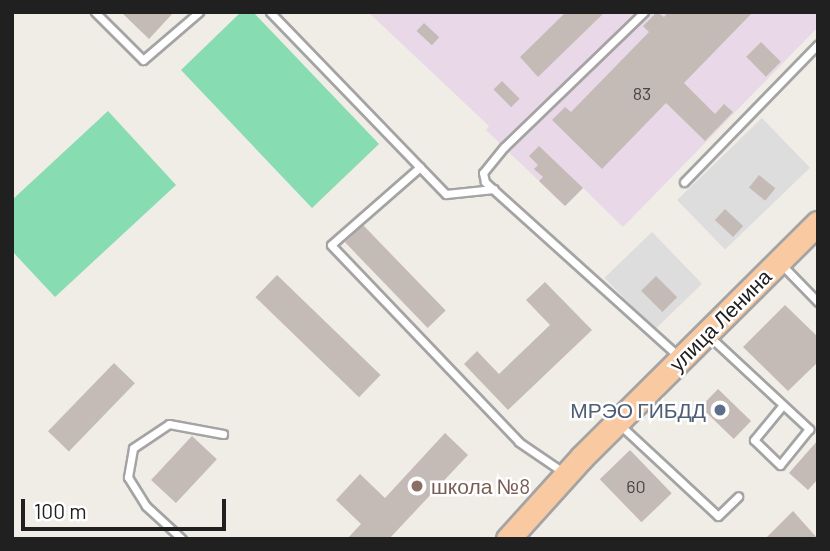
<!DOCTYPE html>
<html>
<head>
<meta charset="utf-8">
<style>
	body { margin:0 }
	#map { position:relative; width:830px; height:551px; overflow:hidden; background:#f0ece6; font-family:Barlow,sans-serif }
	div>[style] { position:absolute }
	.residential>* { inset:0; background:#dedddd; transform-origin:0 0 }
	.industrial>* { inset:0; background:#e9d9e8 }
	.pitch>* { inset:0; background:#87dcb2 }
	.building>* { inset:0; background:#c5bbb6; transform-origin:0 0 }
	.roads { filter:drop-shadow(2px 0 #a4a4a4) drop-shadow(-2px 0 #a4a4a4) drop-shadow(0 2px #a4a4a4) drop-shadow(0 -2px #a4a4a4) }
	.service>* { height:7px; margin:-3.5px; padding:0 3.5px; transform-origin:3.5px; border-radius:3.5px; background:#fff }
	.primary>* { height:23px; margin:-11.5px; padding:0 11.5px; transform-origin:11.5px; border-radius:11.5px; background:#f9caa2 }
	.dots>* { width:19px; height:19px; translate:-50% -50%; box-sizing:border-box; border:4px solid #fff; border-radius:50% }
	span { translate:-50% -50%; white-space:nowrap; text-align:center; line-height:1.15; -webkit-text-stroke:5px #fff; paint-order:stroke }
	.number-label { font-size:18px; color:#494746 }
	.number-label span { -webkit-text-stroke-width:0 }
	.street-label { font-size:21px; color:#202020 }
	.service-label { font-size:21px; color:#4e5e75 }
	.right { translate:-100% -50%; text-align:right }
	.education-label { font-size:21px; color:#785e54 }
	.left { translate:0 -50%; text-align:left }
	.frame { position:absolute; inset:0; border:14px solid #202020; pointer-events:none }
	.scale { position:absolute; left:21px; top:499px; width:205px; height:32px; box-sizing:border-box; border:4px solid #202020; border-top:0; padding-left:9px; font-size:21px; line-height:24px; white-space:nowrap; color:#202020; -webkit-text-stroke:5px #fff; paint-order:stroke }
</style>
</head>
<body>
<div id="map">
	<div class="residential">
		<i style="left:762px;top:118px;width:69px;height:118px;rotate:46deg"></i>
		<i style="left:652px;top:232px;width:72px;height:66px;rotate:46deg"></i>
	</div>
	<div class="industrial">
		<i style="clip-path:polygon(368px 12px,818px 12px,818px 27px,623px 227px,583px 188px,565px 206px,486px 130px,489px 126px)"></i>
	</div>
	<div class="pitch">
		<i style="clip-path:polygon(241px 12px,253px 12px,379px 144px,312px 208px,181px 70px)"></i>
		<i style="clip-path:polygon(108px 111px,176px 185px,55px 297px,12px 251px,12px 200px)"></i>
	</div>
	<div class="building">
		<i style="clip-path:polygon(121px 12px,174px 12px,149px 39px)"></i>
		<i style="clip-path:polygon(566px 12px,605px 12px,538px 77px,520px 57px)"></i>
		<i style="clip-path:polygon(657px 12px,664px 17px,668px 12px,753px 12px,684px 83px,715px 114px,724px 104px,733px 112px,705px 141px,666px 103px,602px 169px,552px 120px,565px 107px,571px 112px,649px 32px,643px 26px)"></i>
		<i style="left:424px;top:23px;width:21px;height:11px;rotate:43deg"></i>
		<i style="left:761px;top:42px;width:28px;height:21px;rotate:45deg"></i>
		<i style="left:502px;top:81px;width:25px;height:12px;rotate:45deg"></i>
		<i style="clip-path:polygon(539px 146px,583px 188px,565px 206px,539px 181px,543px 177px,534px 169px,538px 165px,529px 156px)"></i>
		<i style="left:759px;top:175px;width:21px;height:16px;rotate:39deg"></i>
		<i style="left:725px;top:209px;width:25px;height:15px;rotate:43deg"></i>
		<i style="left:363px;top:225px;width:119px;height:25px;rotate:46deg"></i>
		<i style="left:277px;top:275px;width:144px;height:31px;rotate:44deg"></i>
		<i style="left:656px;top:276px;width:30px;height:21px;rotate:45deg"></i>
		<i style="clip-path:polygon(545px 282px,592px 330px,508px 410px,464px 364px,477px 351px,499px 374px,550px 325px,526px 300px)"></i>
		<i style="clip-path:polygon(785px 305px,818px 337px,818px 362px,788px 391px,743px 347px)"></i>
		<i style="left:114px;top:363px;width:29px;height:95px;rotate:44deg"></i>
		<i style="left:718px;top:389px;width:46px;height:25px;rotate:44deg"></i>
		<i style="clip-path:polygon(445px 433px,468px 455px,389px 539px,347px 539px,361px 524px,336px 500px,360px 474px,385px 498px)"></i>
		<i style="left:192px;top:436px;width:34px;height:60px;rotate:43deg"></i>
		<i style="clip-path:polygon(818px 440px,818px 479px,808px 490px,789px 473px)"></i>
		<i style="left:630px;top:450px;width:60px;height:42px;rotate:46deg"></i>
		<i style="clip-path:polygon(793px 511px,818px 539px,765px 539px)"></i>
	</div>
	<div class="roads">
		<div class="service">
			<i style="left:95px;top:12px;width:68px;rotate:45deg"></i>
			<i style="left:143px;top:60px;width:74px;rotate:-40.6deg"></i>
			<i style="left:270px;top:12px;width:253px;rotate:46deg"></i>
			<i style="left:446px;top:194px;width:48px;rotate:-5.9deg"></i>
			<i style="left:644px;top:12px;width:194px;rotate:136deg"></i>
			<i style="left:504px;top:147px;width:33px;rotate:129deg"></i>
			<i style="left:483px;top:173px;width:9px;rotate:77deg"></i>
			<i style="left:485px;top:182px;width:260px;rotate:42deg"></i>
			<i style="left:420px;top:167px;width:118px;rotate:138.8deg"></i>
			<i style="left:331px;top:245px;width:272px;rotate:46.3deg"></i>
			<i style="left:519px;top:442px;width:53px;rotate:34.3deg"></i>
			<i style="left:684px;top:182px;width:192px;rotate:-45.8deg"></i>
			<i style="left:781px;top:264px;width:53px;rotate:45.8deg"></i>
			<i style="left:709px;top:336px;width:137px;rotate:42.9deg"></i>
			<i style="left:809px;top:429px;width:46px;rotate:128.9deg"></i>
			<i style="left:780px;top:465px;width:36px;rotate:-136deg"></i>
			<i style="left:754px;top:440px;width:45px;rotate:-50.4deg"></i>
			<i style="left:619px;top:424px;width:135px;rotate:42.9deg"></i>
			<i style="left:718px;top:516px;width:28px;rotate:-44deg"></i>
			<i style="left:182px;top:539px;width:49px;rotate:-137.5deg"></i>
			<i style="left:146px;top:506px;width:34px;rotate:-122deg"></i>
			<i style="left:128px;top:477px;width:29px;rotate:-80deg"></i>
			<i style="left:133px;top:448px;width:43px;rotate:-33.7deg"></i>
			<i style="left:169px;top:424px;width:55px;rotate:10.5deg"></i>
		</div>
		<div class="primary">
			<i style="left:508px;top:539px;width:110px;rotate:-47.9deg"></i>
			<i style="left:582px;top:457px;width:332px;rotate:-44.8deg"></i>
		</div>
	</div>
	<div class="dots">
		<i style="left:720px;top:410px;background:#5c6f8a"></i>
		<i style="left:417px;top:486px;background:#8d6e63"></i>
	</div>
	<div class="number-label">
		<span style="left:642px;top:93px">83</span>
		<span style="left:636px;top:486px">60</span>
	</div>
	<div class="street-label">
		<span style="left:720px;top:320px;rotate:-45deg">улица Ленина</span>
	</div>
	<div class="service-label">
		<span class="right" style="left:706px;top:410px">МРЭО ГИБДД</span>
	</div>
	<div class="education-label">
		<span class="left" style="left:431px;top:486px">школа №8</span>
	</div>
	<div class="frame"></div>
	<div class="scale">100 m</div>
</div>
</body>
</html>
